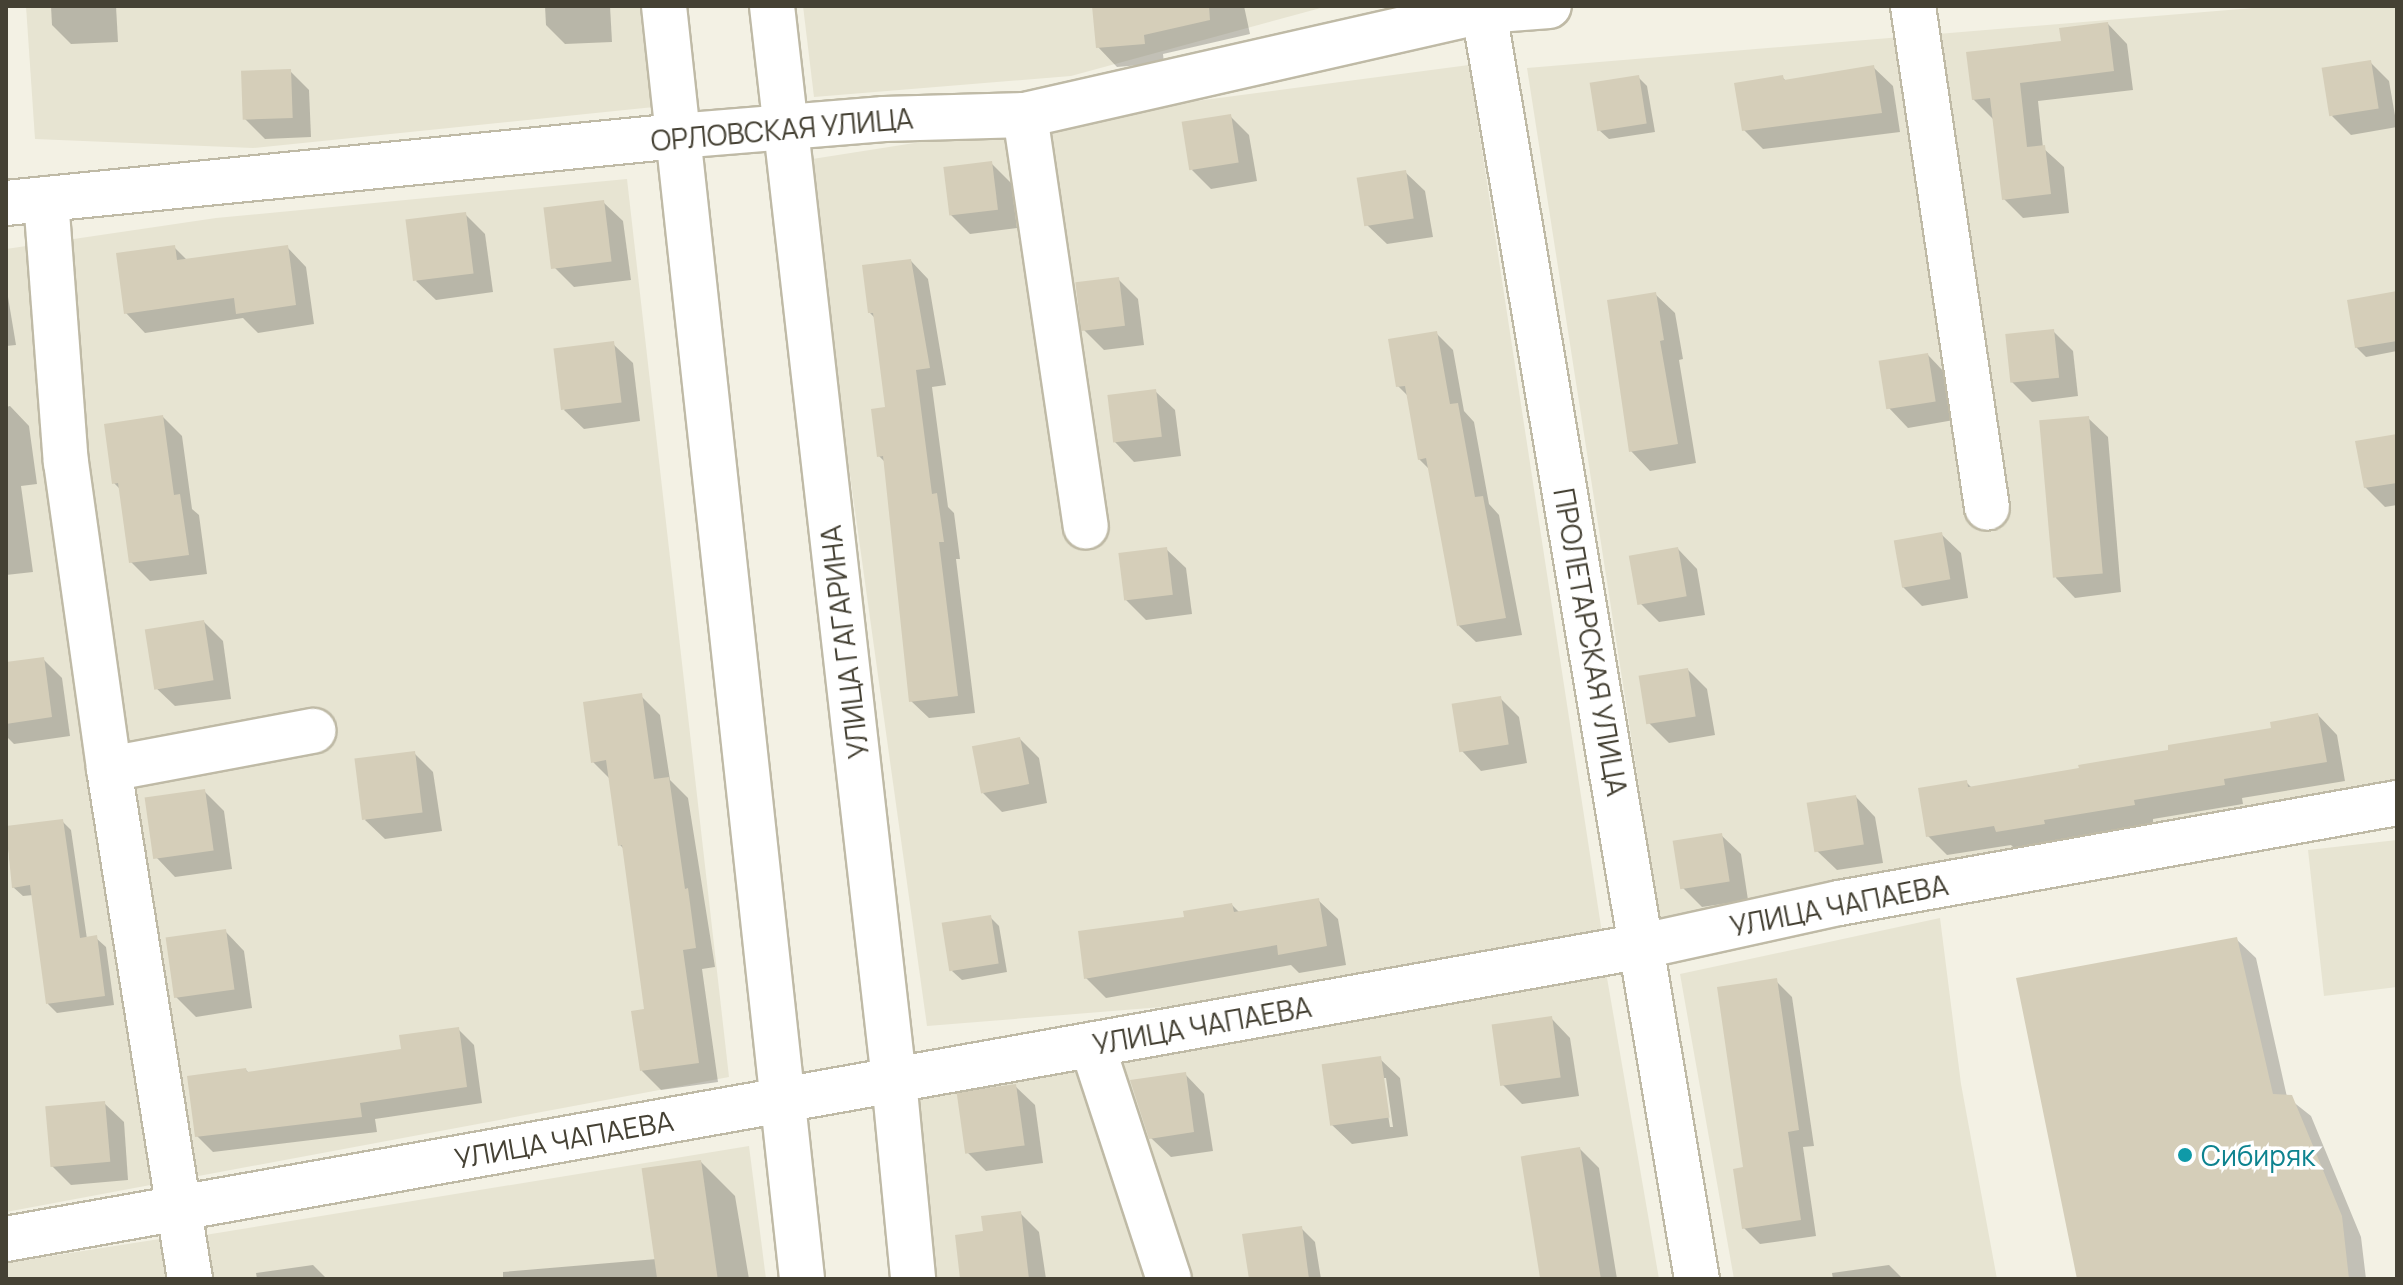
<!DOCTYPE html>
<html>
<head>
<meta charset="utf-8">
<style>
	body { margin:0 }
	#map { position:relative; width:2403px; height:1285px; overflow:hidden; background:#f3f1e4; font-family:Manrope,sans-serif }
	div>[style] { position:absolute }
	.residential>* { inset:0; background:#e7e4d2 }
	.shadow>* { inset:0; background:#0003 }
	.building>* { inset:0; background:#d5ceb9; transform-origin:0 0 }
	.roads { filter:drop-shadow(2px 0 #bfbaa6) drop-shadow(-2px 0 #bfbaa6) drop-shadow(0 2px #bfbaa6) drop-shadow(0 -2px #bfbaa6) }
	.minor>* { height:44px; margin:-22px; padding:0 22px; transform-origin:22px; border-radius:22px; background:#fff }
	.dots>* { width:22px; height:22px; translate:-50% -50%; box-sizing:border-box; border:4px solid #fff; border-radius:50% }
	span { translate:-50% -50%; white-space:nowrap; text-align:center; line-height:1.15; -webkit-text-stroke:7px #fff; paint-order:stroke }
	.street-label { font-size:28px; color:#454134 }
	.culture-label { font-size:28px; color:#0d838f }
	.left { translate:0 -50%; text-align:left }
	.frame { position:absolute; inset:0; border:8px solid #454134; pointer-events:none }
</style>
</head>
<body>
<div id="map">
	<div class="residential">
		<i style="clip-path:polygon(26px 6px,644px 6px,654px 107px,253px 148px,35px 139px)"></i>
		<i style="clip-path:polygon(803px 6px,1328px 6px,1071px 76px,814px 97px)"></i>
		<i style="clip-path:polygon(2277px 6px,2395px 6px,2397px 15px,2397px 790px,1660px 922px,1527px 68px)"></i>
		<i style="clip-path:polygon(1469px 65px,1602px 933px,1261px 999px,927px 1026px,806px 160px,1105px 113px)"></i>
		<i style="clip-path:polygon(627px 179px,729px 1077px,6px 1212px,6px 249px,216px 218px)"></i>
		<i style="clip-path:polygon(2397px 840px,2397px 987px,2324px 996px,2308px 850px)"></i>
		<i style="clip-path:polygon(1940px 918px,1961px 1084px,1997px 1279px,1734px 1279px,1680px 974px)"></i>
		<i style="clip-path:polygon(1606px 972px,1659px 1279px,929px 1279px,915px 1088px)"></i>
		<i style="clip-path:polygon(749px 1146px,766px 1279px,212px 1279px,205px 1235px)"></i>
		<i style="clip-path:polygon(166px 1238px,171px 1279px,6px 1279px,6px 1263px)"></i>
	</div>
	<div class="shadow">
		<i style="clip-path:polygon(51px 6px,116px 6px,118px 42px,71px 44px,52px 25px)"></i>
		<i style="clip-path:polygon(545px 6px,610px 6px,612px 42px,565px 44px,546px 25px)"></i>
		<i style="clip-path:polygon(1094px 6px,1244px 6px,1250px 34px,1163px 54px,1164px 63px,1117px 67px,1098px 47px)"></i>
		<i style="clip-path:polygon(2108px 24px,2127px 44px,2133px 90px,2038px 101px,2043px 148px,2064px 167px,2069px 213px,2023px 218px,2004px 199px,1993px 119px,1973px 99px,2063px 43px)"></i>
		<i style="clip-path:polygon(2370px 62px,2389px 81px,2397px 127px,2351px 135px,2332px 116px)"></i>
		<i style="clip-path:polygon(1873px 67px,1893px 86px,1900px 132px,1763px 149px,1744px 130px,1782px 77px,1786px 81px)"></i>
		<i style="clip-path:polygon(290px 71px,309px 90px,311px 137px,265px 139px,245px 119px)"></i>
		<i style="clip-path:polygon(1638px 77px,1647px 86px,1655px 132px,1609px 139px,1599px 130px)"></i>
		<i style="clip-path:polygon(1230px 116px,1249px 135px,1257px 181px,1211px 189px,1192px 170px)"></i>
		<i style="clip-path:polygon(991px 163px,1011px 183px,1017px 228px,970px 234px,951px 215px)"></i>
		<i style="clip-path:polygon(1405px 172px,1425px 191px,1433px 237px,1387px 244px,1367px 225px)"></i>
		<i style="clip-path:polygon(603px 202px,623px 221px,631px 280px,574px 287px,555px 268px)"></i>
		<i style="clip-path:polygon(465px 214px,485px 234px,493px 292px,436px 300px,416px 281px)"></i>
		<i style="clip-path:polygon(174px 247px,188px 261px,287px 247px,306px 267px,314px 324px,258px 333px,243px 318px,145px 333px,126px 313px)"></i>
		<i style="clip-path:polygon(911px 261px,928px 279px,946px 385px,932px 387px,948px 507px,954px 513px,960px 559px,956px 559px,975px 713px,929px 718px,911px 701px,886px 463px,879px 456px,887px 409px,875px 318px,870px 313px)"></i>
		<i style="clip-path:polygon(1118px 279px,1138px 299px,1144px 345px,1104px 350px,1084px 330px)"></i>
		<i style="clip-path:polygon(6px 285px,16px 345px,6px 346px)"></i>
		<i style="clip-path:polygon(1655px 294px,1675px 313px,1683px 359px,1679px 360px,1696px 463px,1650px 471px,1631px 451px)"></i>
		<i style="clip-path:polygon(2397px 296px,2397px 351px,2366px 357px,2356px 347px)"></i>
		<i style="clip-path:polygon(2053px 331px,2073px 351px,2078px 396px,2032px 402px,2012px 382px)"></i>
		<i style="clip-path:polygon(1436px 333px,1453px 350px,1464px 411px,1474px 422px,1489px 504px,1499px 515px,1522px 635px,1476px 642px,1459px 626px,1430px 470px,1419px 459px,1409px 397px,1398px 386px)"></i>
		<i style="clip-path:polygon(613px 344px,633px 363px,640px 421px,584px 429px,564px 410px)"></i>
		<i style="clip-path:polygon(1928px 355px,1947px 375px,1954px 420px,1908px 428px,1889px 408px)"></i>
		<i style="clip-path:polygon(1155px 391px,1175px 410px,1181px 456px,1134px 462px,1115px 442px)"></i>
		<i style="clip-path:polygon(10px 406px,29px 426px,37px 484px,21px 486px,33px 572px,6px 575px,6px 407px)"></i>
		<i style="clip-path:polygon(163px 417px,182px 436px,192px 509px,199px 515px,207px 574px,150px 581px,131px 562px,120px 489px,114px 483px)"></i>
		<i style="clip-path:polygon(2088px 418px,2108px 437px,2121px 592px,2075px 598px,2056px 578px)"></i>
		<i style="clip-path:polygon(2397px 436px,2397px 505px,2385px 507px,2365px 487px)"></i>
		<i style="clip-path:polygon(1941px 534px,1961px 553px,1968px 598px,1922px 606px,1903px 587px)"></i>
		<i style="clip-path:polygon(1166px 549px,1186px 568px,1192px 614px,1146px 620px,1126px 600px)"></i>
		<i style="clip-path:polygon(1678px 549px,1697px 569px,1705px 615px,1659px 622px,1640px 603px)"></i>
		<i style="clip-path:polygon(204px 622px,223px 641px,231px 699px,175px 706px,155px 687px)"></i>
		<i style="clip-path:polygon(43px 659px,62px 678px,70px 736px,14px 744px,6px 736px,6px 664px)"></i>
		<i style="clip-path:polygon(1688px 670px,1707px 689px,1715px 735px,1669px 743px,1649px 723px)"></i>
		<i style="clip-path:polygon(641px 696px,660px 715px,670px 780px,688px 798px,715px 967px,702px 969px,718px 1082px,661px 1090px,642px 1071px,646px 1011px,624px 849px,620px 845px,611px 780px,593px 762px)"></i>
		<i style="clip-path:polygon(1500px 698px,1519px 717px,1527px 763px,1481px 771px,1462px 751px)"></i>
		<i style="clip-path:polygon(2318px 715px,2337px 735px,2345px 781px,2242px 798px,2243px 804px,2153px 819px,2153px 824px,2017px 851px,2011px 845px,1947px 855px,1928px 836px,1966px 782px,1972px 788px,2081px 770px,2273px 730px)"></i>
		<i style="clip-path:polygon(1020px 739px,1039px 758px,1047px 803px,1002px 812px,982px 792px)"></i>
		<i style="clip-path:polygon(414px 753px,433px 772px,442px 831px,385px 839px,365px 820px)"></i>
		<i style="clip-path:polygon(204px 791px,224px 811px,232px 869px,175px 877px,156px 857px)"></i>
		<i style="clip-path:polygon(1856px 797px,1875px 817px,1883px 863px,1837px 870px,1817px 851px)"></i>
		<i style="clip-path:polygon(62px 821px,71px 830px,87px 939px,96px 938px,106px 947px,114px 1005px,57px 1013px,48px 1004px,33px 895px,23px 896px,13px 887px,6px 828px)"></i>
		<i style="clip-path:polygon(1721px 835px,1741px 854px,1748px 900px,1702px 907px,1683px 888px)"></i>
		<i style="clip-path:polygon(1318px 900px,1338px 919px,1346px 965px,1299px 973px,1291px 965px,1106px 998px,1086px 978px,1187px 919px,1232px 905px,1240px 913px)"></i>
		<i style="clip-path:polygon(990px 917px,999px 926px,1007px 972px,962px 980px,952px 971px)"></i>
		<i style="clip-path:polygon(225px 931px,244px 951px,252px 1008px,196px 1017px,176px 997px)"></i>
		<i style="clip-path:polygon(2236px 939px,2256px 958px,2287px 1097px,2311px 1116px,2361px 1237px,2366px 1279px,2079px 1279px)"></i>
		<i style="clip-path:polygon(1776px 981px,1792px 997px,1814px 1146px,1803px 1147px,1816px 1236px,1760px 1244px,1744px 1228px,1745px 1169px)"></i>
		<i style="clip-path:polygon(1551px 1018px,1570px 1038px,1579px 1096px,1522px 1104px,1503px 1085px)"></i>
		<i style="clip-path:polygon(458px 1029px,474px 1045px,482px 1103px,375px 1119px,377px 1132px,213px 1152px,197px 1136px,246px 1070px,249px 1073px,403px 1050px)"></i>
		<i style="clip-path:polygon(evenodd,1380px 1059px,1400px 1078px,1408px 1136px,1352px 1144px,1332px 1125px,1380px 1059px,1382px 1078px,1386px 1078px,1393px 1127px,1390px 1127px,1382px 1078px)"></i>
		<i style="clip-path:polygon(1185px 1074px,1204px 1094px,1213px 1151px,1171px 1157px,1151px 1138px)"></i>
		<i style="clip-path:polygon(1015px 1086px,1035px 1105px,1043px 1163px,986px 1171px,967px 1152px)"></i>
		<i style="clip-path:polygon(104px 1103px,124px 1122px,128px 1180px,71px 1185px,52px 1166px)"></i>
		<i style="clip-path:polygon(1580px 1149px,1599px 1168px,1617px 1279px,1543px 1279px)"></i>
		<i style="clip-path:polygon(701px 1162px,735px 1196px,749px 1279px,503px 1279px,503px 1272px,657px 1259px)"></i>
		<i style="clip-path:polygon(1020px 1213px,1039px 1232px,1046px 1279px,962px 1279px,985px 1233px)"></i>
		<i style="clip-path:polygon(1301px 1228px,1315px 1242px,1321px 1279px,1251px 1279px)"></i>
		<i style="clip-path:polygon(313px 1265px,327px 1279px,257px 1279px,256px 1273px)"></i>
		<i style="clip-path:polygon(1889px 1265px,1903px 1279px,1833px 1279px,1832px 1273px)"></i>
	</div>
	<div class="building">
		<i style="clip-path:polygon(1092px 6px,1209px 6px,1210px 20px,1144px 35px,1145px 44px,1096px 48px)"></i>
		<i style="clip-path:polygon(2108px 22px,2114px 71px,2020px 83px,2027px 147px,2045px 145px,2051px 194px,2002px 200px,1990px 98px,1972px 100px,1966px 52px,2061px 41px,2059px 28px)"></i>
		<i style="left:2371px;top:60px;width:49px;height:50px;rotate:81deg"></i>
		<i style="clip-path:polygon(1874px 65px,1882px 113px,1742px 131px,1734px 83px,1783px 75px,1784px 80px)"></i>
		<i style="left:291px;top:69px;width:49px;height:50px;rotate:88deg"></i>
		<i style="left:1639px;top:75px;width:49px;height:50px;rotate:81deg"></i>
		<i style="left:1231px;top:114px;width:49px;height:50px;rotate:81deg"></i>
		<i style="left:992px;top:161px;width:49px;height:49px;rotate:83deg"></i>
		<i style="left:1406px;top:170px;width:49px;height:50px;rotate:81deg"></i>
		<i style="left:604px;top:200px;width:62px;height:61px;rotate:83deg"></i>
		<i style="left:466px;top:212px;width:62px;height:61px;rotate:83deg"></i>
		<i style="clip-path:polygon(175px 245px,177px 260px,288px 245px,296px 305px,236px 314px,234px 298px,124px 314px,116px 253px)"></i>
		<i style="clip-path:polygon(911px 259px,930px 368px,916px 370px,932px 494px,937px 493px,944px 542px,939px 542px,958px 696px,909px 702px,883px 456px,877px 457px,871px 409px,885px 407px,873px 313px,868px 313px,862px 265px)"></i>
		<i style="left:1119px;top:277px;width:49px;height:44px;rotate:83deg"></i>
		<i style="clip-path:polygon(2397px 291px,2397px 341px,2355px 348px,2347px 300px)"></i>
		<i style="clip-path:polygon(1656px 292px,1664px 340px,1660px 341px,1678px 444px,1629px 452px,1607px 300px)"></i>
		<i style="left:2054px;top:329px;width:49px;height:49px;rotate:84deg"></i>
		<i style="clip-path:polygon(1437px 331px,1450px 404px,1458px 403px,1475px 497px,1483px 496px,1506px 618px,1457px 626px,1426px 458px,1418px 460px,1405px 386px,1396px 387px,1388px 339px)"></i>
		<i style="left:614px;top:341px;width:62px;height:61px;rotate:83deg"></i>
		<i style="left:1928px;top:353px;width:49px;height:50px;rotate:81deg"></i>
		<i style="left:1156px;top:389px;width:48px;height:49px;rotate:83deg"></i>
		<i style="clip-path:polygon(163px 415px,174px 495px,180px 494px,189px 555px,129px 563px,118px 483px,112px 484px,104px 424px)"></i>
		<i style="left:2089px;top:416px;width:158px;height:50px;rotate:85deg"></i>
		<i style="clip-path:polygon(2397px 434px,2397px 483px,2364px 488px,2355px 441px)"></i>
		<i style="left:1942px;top:532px;width:48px;height:49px;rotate:80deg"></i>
		<i style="left:1167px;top:547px;width:48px;height:49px;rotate:83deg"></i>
		<i style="left:1678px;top:547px;width:50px;height:50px;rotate:80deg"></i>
		<i style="left:204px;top:620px;width:61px;height:60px;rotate:81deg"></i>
		<i style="clip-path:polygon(44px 657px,52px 717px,6px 724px,6px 662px)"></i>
		<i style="left:1688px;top:668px;width:49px;height:50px;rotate:81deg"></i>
		<i style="clip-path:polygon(642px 693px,654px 779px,669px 777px,685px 889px,688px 888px,696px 948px,683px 950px,699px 1063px,640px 1071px,631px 1011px,644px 1009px,622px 845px,618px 846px,606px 760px,591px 763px,583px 702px)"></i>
		<i style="left:1501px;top:696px;width:49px;height:50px;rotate:81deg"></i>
		<i style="clip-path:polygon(2318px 713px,2327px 762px,2224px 779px,2225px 785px,2134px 800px,2135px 805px,2044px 820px,2045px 824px,1996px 832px,1994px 826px,1926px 837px,1918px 788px,1967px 780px,1968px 787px,2079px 768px,2078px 765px,2168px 750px,2168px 745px,2271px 728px,2270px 722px)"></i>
		<i style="left:1020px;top:737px;width:48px;height:49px;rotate:79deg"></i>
		<i style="left:415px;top:751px;width:62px;height:61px;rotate:83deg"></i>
		<i style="left:205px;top:789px;width:62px;height:61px;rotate:82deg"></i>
		<i style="left:1856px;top:795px;width:50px;height:50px;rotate:81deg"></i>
		<i style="clip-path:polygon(63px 819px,80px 938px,97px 935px,105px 996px,46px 1004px,30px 885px,12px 888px,6px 826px)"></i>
		<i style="left:1722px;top:833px;width:49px;height:50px;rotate:81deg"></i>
		<i style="clip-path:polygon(1319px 898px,1327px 946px,1278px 955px,1277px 945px,1084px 979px,1078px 931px,1184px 917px,1183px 911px,1232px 903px,1234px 912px)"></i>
		<i style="left:991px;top:915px;width:49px;height:50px;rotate:81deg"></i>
		<i style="left:226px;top:929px;width:61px;height:61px;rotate:82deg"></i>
		<i style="clip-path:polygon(2237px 937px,2273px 1094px,2292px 1095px,2342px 1216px,2349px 1279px,2077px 1279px,2016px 978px)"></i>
		<i style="clip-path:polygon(1777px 978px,1799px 1130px,1788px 1132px,1801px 1220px,1742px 1229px,1733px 1169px,1743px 1167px,1717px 987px)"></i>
		<i style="left:1552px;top:1016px;width:62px;height:61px;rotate:82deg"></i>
		<i style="clip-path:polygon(459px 1027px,467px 1087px,360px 1103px,362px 1117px,195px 1137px,187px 1076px,246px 1068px,247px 1072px,401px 1049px,399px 1035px)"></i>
		<i style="left:1381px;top:1056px;width:62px;height:60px;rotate:82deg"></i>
		<i style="clip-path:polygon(1186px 1072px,1194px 1132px,1149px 1139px,1130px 1080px)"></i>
		<i style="left:1016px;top:1084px;width:62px;height:60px;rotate:82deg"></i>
		<i style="left:105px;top:1101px;width:61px;height:60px;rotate:85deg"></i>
		<i style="left:1580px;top:1147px;width:134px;height:60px;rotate:81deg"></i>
		<i style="left:701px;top:1160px;width:120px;height:60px;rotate:82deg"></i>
		<i style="clip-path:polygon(1021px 1211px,1029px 1279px,960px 1279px,955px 1235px,983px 1231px,981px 1216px)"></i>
		<i style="clip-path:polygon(1302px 1226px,1309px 1279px,1249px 1279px,1242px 1234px)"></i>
	</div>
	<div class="roads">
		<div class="minor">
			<i style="left:664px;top:6px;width:1280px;rotate:83.81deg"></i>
			<i style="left:772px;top:6px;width:1081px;rotate:83.52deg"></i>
			<i style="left:894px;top:1080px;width:200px;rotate:84.5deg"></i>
			<i style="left:1483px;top:6px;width:1291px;rotate:80.46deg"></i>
			<i style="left:1913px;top:6px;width:507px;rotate:81.61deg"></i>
			<i style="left:1025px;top:115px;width:416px;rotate:81.6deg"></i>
			<i style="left:46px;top:199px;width:264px;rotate:85.7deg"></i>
			<i style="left:66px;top:462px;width:310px;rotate:82deg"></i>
			<i style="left:109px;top:769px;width:516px;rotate:80.98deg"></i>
			<i style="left:6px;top:203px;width:674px;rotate:-5.7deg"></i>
			<i style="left:677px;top:136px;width:208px;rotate:-4.7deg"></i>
			<i style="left:884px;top:119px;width:141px;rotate:-1.6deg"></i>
			<i style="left:1025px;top:115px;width:471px;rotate:-12.8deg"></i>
			<i style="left:1484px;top:11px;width:65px;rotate:-4.4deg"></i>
			<i style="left:109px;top:769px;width:208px;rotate:-10.6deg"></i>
			<i style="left:1092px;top:1045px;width:246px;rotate:71.8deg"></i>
			<i style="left:6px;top:1239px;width:1663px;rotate:-10.15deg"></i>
			<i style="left:1643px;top:946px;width:201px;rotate:-12.4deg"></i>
			<i style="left:1839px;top:903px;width:567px;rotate:-10.16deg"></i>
		</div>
	</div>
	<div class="dots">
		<i style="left:2185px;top:1155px;background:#0f9aa8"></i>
	</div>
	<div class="street-label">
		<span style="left:782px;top:129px;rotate:-5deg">ОРЛОВСКАЯ УЛИЦА</span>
		<span style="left:844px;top:642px;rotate:-97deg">УЛИЦА ГАГАРИНА</span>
		<span style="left:1591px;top:642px;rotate:80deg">ПРОЛЕТАРСКАЯ УЛИЦА</span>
		<span style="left:1839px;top:905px;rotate:-11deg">УЛИЦА ЧАПАЕВА</span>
		<span style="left:1202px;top:1025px;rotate:-10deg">УЛИЦА ЧАПАЕВА</span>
		<span style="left:564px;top:1139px;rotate:-10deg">УЛИЦА ЧАПАЕВА</span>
	</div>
	<div class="culture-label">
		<span class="left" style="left:2201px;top:1155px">Сибиряк</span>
	</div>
	<div class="frame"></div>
</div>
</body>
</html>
